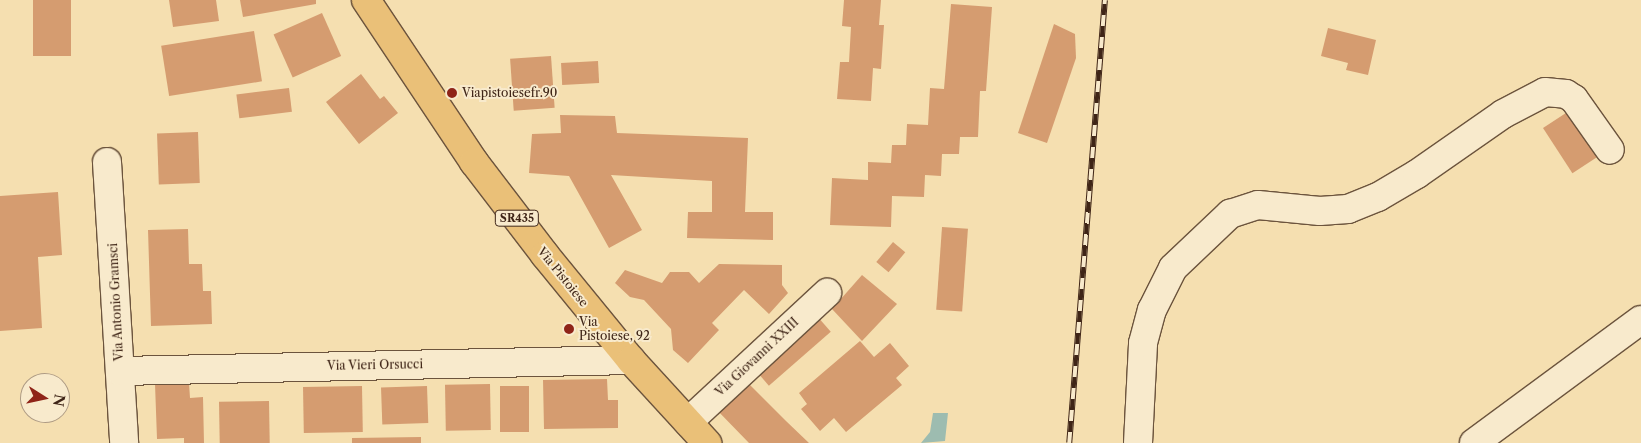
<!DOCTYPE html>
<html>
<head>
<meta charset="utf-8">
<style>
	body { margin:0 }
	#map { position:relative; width:1641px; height:443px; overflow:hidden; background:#f5dfb0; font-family:"Libre Caslon Text",serif }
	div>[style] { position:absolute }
	.water>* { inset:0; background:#9dbcb0 }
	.building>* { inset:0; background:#d59c70; transform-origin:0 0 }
	.roads { filter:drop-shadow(1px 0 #6c543d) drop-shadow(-1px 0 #6c543d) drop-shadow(0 1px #6c543d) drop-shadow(0 -1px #6c543d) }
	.minor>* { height:28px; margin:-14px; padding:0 14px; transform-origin:14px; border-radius:14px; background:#f8eacc }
	.major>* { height:28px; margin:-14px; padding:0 14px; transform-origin:14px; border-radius:14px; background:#eac078 }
	.rail>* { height:5.5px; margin-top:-2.75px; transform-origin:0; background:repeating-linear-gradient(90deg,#f8eacc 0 11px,#3f2517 0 22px); box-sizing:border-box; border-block:1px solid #3f2517 }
	.dots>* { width:14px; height:14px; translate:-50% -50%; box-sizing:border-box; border:2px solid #f8eacc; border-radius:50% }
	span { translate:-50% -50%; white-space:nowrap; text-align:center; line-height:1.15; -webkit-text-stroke:4px #f8eacc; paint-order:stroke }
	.shield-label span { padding:1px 4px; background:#f8eacc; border:1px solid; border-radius:4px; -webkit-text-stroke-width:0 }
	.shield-label { font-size:11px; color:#3f2517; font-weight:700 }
	.poi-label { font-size:12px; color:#3f2517 }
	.left { translate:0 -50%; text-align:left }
	.street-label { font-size:12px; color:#3f2517 }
	.north { position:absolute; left:20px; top:373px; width:50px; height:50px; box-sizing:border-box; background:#f8eacc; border:1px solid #ae9b84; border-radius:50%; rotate:100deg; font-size:14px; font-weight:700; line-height:20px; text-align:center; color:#3f2517 }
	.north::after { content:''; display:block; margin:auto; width:18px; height:22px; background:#8f2418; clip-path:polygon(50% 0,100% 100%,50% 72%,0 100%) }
</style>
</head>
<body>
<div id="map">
	<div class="water">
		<i style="clip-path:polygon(933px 413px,948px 413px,945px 441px,921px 443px,930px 432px)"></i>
	</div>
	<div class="building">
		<i style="left:33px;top:0;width:38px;height:56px"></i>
		<i style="clip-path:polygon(169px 0,216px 0,219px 21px,173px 27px)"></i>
		<i style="clip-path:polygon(240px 0,316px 0,316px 4px,243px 17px)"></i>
		<i style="clip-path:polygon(844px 0,881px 0,879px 25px,884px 25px,881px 69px,873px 68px,871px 101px,837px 99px,840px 62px,849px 62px,851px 27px,842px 26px)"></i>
		<i style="clip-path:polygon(951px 4px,992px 7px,986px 91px,980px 91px,978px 137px,960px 137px,959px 154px,942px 154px,941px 176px,925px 175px,924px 197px,892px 196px,891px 227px,830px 225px,832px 178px,868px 180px,868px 162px,891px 163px,892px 145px,906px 145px,907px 124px,928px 125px,930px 88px,944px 89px)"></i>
		<i style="left:322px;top:13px;width:47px;height:53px;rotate:66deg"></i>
		<i style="clip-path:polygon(1054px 24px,1075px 34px,1076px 58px,1047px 143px,1018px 133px)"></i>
		<i style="clip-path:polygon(1328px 28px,1376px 40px,1368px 75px,1346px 70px,1348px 63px,1321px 56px)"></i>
		<i style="left:254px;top:31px;width:51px;height:94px;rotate:81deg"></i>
		<i style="left:551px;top:56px;width:52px;height:41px;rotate:86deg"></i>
		<i style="left:598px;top:61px;width:22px;height:37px;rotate:87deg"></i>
		<i style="clip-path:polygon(361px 74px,380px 99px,384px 96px,398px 113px,359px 144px,326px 102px)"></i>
		<i style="left:289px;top:88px;width:24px;height:53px;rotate:83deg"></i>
		<i style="left:1569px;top:111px;width:54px;height:31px;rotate:57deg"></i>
		<i style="clip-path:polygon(560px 115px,615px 116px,617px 133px,748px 138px,745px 212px,773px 212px,773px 240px,687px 238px,688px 212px,712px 212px,712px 181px,611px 175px,642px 230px,609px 248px,569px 176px,529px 173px,532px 134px,561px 133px)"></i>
		<i style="left:198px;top:132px;width:51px;height:41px;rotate:88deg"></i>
		<i style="clip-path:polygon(58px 192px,62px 255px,38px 257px,42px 328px,0 331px,0 196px)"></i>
		<i style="left:942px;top:227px;width:26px;height:83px;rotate:4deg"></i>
		<i style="clip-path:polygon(188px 229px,189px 264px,202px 264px,203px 291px,211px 291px,212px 324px,151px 326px,148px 230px)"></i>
		<i style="left:893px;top:242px;width:16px;height:26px;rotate:40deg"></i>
		<i style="clip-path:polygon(719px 264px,782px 265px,782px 285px,788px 293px,769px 314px,744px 290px,712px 323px,719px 330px,688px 363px,673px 350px,671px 329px,644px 300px,630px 297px,615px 283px,625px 270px,662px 283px,670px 272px,689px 272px,699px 283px)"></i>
		<i style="clip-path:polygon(862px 275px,897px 304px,862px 341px,832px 309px)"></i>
		<i style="left:817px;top:316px;width:21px;height:82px;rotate:49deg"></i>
		<i style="clip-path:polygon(860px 341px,874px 357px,890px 343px,909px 366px,896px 378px,902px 385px,846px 432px,834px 418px,820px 431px,801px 409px,807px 404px,799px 393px)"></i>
		<i style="clip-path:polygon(743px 378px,786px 421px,809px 443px,749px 443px,714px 407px)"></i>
		<i style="clip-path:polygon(607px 379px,608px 400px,618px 400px,618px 428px,544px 429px,543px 380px)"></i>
		<i style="clip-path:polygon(189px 383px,190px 398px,203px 397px,204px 443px,184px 443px,184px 438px,157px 439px,155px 384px)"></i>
		<i style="left:490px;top:384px;width:46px;height:45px;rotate:89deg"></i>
		<i style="left:362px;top:386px;width:46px;height:59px;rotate:89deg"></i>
		<i style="left:427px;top:386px;width:37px;height:46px;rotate:88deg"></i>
		<i style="left:500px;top:386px;width:29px;height:46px"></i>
		<i style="left:269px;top:401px;width:42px;height:50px;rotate:89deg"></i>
		<i style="clip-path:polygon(421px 437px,421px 443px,352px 443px,352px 438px)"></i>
	</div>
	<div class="roads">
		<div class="minor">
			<i style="left:107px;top:162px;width:282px;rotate:86.5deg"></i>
			<i style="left:120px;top:371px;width:511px;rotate:-1.23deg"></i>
			<i style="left:688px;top:422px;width:190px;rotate:-42.9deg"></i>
			<i style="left:1138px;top:443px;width:100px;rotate:-87.1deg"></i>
			<i style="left:1143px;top:343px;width:34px;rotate:-75deg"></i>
			<i style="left:1152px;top:310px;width:47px;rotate:-63.4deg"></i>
			<i style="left:1173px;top:268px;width:79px;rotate:-43.5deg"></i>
			<i style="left:1230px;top:214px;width:29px;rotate:-18deg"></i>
			<i style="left:1258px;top:205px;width:62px;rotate:5.5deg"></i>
			<i style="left:1320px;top:211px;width:28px;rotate:-4deg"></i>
			<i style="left:1348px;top:209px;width:32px;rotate:-22deg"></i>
			<i style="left:1378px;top:197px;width:45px;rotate:-30.5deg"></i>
			<i style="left:1417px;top:174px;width:105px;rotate:-34.9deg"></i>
			<i style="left:1503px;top:114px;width:47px;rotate:-27.6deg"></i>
			<i style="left:1545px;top:92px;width:21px;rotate:5deg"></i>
			<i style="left:1566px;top:94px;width:9px;rotate:32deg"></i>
			<i style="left:1574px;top:99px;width:62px;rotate:54.8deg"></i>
			<i style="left:1474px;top:443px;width:207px;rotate:-36.4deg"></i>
		</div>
		<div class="major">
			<i style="left:366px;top:0;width:195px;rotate:56.3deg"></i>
			<i style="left:474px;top:162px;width:117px;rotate:52.6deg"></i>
			<i style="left:545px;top:255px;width:136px;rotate:50.7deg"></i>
			<i style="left:631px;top:360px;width:113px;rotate:47.5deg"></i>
		</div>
	</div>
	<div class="rail">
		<i style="left:1069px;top:443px;width:444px;rotate:-85.4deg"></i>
	</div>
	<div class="dots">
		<i style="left:452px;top:93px;background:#8f2418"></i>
		<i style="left:569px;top:329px;background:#8f2418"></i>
	</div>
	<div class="shield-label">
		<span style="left:517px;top:218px">SR435</span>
	</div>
	<div class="poi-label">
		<span class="left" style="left:462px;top:93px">Viapistoiesefr.90</span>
		<span class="left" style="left:579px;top:329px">Via<br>Pistoiese, 92</span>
	</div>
	<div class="street-label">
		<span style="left:563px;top:277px;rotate:51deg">Via Pistoiese</span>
		<span style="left:116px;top:302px;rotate:-93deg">Via Antonio Gramsci</span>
		<span style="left:757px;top:357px;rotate:-43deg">Via Giovanni XXIII</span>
		<span style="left:375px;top:365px;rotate:-1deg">Via Vieri Orsucci</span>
	</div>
	<div class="north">N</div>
</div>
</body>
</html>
